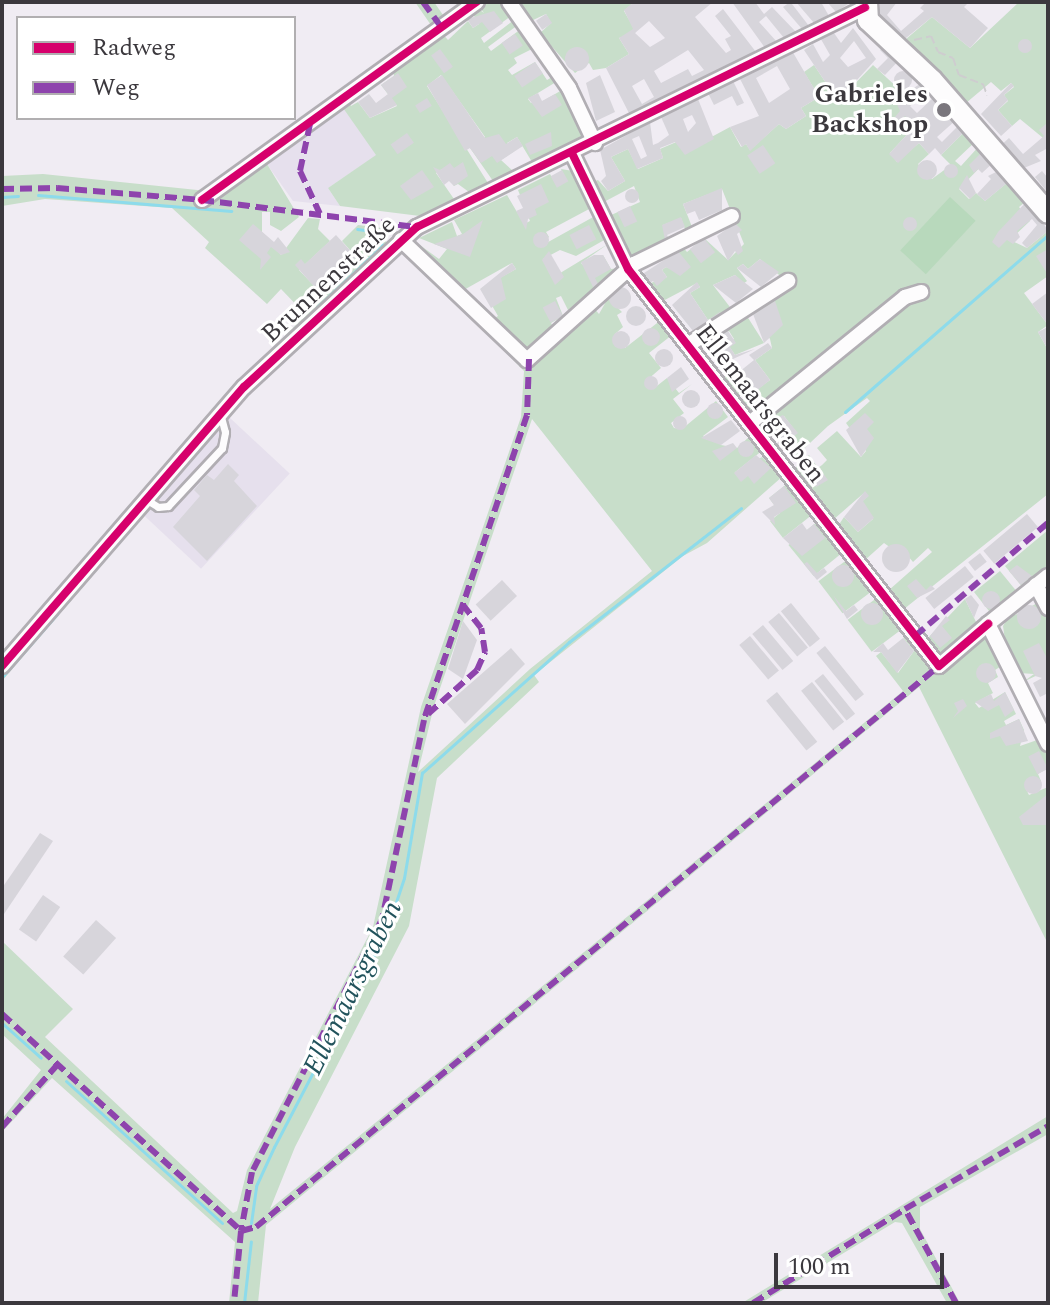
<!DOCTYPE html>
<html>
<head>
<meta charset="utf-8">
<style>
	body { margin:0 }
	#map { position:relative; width:1050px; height:1305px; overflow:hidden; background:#f0ecf3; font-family:Spectral,serif }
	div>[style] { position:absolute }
	.built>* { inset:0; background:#e6e0ed; transform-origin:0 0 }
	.green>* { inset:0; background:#c8deca; transform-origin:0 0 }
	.forest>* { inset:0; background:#b8d9bc; transform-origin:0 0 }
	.stream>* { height:3px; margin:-1.5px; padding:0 1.5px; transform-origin:1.5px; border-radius:1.5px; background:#8ddbeb }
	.building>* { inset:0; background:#d7d5db; transform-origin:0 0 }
	.round { border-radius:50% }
	.path>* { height:2px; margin-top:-1px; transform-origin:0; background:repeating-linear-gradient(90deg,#cecdcf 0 8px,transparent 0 12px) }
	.roads { filter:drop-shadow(2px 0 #b1aeb3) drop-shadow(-2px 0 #b1aeb3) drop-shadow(0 2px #b1aeb3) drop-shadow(0 -2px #b1aeb3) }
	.lane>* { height:7px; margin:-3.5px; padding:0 3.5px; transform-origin:3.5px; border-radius:3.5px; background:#fdfcfd }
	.street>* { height:14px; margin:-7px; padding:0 7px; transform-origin:7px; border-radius:7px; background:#fdfcfd }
	.secondary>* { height:20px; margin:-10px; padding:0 10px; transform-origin:10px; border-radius:10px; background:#fdfcfd }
	.quiet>* { height:6px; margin-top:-3px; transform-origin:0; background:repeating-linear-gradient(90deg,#8e44ad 0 12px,transparent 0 18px) }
	.cycleway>* { height:8px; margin:-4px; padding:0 4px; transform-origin:4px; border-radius:4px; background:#d6006c }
	.dots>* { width:22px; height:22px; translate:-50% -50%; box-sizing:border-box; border:4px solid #fff; border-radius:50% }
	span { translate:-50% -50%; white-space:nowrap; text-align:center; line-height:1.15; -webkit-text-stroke:6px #fff; paint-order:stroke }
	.poi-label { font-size:26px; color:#3b383d; font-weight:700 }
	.right { translate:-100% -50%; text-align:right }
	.street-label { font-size:26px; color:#3b383d }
	.water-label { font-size:28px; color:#22535c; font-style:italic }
	.frame { position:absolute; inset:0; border:4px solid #3b383d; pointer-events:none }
	.legend { position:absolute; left:16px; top:16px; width:280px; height:104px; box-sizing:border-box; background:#fff; border:2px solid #b1afb1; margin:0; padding:10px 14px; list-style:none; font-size:24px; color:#3b383d }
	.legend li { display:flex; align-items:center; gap:16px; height:40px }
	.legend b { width:40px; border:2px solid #b1afb1 }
	.scale { position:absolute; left:774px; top:1253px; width:170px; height:36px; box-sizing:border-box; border:4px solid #3b383d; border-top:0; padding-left:10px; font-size:24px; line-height:28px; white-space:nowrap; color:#3b383d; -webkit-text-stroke:6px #fff; paint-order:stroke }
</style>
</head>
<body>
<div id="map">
	<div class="built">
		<i style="clip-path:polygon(341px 104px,377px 155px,328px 188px,340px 206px,293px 201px,264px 160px)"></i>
		<i style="left:229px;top:417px;width:83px;height:130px;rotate:43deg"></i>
	</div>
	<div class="green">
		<i style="clip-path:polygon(evenodd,415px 2px,434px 2px,443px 15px,441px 32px,448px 40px,468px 21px,473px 28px,479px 24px,471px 11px,476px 7px,484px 13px,478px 5px,483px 2px,502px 2px,511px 16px,481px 38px,484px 43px,514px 20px,518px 25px,488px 47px,491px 51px,521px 29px,534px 48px,514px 58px,517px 63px,508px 70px,512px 75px,535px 62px,547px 80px,554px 76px,556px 82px,528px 99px,531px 103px,543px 101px,562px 90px,585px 136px,532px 162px,517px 137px,507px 143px,513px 152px,501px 160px,513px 171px,493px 181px,470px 148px,485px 137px,441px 75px,427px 86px,488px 183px,469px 192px,458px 184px,454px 186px,442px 169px,436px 173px,454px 199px,420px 216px,340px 206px,328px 188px,376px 155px,341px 105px,264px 159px,299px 217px,281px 231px,270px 225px,270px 212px,262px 212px,262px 232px,281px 255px,308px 218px,320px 219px,318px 229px,330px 241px,299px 270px,319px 291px,356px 257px,342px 241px,358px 225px,382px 228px,387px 245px,402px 232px,439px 259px,447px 249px,419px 238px,452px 222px,457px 236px,462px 234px,454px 220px,507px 195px,524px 224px,530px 221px,518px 190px,550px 174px,557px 186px,567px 181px,561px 169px,573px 171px,591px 208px,546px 232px,549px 237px,539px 243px,541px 246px,595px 216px,606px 239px,576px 256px,560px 250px,543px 259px,552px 278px,608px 244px,581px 263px,584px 266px,603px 255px,611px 269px,620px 268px,571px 316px,561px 296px,556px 298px,563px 316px,551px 323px,555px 330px,592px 306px,599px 314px,608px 298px,622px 312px,617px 315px,623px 327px,615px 334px,625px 348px,661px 320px,672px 335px,649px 353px,661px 368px,646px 381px,653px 389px,667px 378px,679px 393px,692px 384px,673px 399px,684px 413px,671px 423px,674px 428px,682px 429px,716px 401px,728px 417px,703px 436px,707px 440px,714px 435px,721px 445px,737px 448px,750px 436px,763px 450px,734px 473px,762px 457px,783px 476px,707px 543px,683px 556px,534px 675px,539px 682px,437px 778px,409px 926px,295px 1147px,270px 1209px,903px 691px,876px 656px,881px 652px,898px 673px,914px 651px,903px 638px,907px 635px,930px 663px,932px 676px,982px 635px,988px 637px,1003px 665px,995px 670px,998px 677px,988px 683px,993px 693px,975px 703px,979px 708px,1005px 692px,1016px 714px,1004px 721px,1006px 725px,1019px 719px,1024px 730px,1020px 746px,1040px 739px,1048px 755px,1048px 768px,1038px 774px,1041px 781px,1026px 789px,1029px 795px,1048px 787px,1043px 823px,1048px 825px,1048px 944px,919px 687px,266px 1225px,258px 1303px,229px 1303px,235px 1242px,52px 1078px,2px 1132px,2px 1119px,41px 1070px,2px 1034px,2px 941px,73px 1009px,45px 1037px,233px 1213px,237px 1211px,247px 1170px,373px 927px,421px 707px,521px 417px,524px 371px,409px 253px,399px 252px,245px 398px,2px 681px,2px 652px,244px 376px,306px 315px,281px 289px,267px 304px,205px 248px,209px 242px,172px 208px,45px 199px,2px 206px,2px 176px,43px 174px,207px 191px,433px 28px,415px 2px,392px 67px,394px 76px,381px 85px,397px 106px,370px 118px,358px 102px,351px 106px,348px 100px,392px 67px,415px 2px,512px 263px,516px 269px,482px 288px,498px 316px,493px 319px,462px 291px,512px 263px,415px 2px,532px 419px,652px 571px,530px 669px,418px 772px,434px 706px,532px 419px)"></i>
		<i style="clip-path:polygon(518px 2px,634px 2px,624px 11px,636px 32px,619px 38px,629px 54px,606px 68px,593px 70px,589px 63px,575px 73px,540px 33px,551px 23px,546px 14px,531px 21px)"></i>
		<i style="clip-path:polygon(1019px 2px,1048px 2px,1048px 142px,1020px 119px,1012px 126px,998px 110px,1008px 101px,1004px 95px,1014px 87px,1011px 83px,1001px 91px,991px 82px,966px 103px,906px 39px,932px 17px,970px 48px)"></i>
		<i style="clip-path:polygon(814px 65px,838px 101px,873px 65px,901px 91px,910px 83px,895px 100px,915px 126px,890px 153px,897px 162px,919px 143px,929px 154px,918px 164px,932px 179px,951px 165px,941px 155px,966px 130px,976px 141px,955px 161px,961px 166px,980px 145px,991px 156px,959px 189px,969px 199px,976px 193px,985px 201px,1008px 182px,1025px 202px,1019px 207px,1030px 221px,1010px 240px,1027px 248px,1048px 231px,1048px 276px,1024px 293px,1048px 325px,1038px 332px,1048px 350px,1048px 494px,904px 609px,889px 590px,932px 552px,928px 548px,913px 562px,903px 550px,898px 553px,884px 543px,865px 560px,838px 526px,844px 517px,858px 532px,873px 519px,860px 503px,868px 496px,865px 492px,833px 520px,794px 469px,809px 455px,818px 468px,822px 465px,827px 460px,817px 448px,837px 431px,861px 457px,866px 451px,846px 423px,870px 401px,867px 398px,828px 426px,793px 459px,786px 442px,797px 433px,784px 416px,772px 424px,766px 415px,760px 426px,740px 402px,770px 380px,755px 360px,772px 348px,770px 339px,752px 311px,790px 284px,760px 259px,748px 269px,743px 264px,737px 268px,747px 281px,743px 284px,735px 275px,713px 285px,733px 311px,708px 320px,690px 293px,700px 287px,697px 283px,661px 302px,648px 284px,667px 277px,662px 270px,666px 267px,676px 271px,668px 251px,680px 244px,687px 252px,704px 238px,728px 260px,744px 244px,722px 189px,683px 204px,694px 232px,687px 235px,681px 218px,663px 225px,670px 243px,630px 260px,609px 216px,640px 202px,634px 186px,602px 203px,592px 182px,598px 180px,608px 191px,625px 181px,611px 157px,628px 149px,638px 169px,663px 158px,660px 149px,695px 134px,704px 141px,730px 127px,741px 147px,746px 144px,750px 150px,779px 124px,786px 129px,806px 116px,801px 108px,819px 97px,804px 72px)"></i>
		<i style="clip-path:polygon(745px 313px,764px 343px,735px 355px,727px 343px,734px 339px,729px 331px,709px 343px,706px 338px)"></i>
		<i style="left:739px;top:368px;width:24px;height:19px;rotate:57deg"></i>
		<i style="clip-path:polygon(788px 483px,813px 514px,783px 538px,770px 521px,780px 513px,769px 498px)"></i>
		<i style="left:818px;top:521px;width:40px;height:38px;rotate:51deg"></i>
		<i style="clip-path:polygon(1048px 530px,1048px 569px,1024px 589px,1005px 566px)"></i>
		<i style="left:848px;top:559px;width:40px;height:37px;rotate:53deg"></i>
		<i style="clip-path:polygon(1000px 571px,1018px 593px,989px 611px,974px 592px)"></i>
		<i style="left:878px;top:597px;width:40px;height:38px;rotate:53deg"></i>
		<i style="clip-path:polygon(965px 599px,978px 626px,949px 650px,936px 653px,927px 639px)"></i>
		<i style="clip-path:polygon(1041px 601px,1048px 615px,1048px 670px,1023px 682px,1034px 674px,1019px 673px,1006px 647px,1003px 626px,1012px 611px,1015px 615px)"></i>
		<i style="clip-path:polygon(1048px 1116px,1048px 1134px,920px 1207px,920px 1229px,960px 1303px,947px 1303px,902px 1223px,895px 1222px,761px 1303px,742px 1303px)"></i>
	</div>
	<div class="forest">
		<i style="left:950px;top:197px;width:35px;height:73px;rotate:43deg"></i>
	</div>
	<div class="stream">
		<i style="left:38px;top:195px;width:194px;rotate:4.7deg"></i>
		<i style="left:2px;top:197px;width:16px;rotate:-4deg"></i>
		<i style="left:317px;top:307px;width:89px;rotate:-43.2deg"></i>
		<i style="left:382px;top:246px;width:14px;rotate:-102deg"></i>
		<i style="left:379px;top:232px;width:22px;rotate:-172deg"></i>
		<i style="left:251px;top:371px;width:71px;rotate:-43.9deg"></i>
		<i style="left:845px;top:412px;width:269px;rotate:-41.1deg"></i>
		<i style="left:2px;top:677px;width:84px;rotate:-48.9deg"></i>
		<i style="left:2px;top:1023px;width:52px;rotate:41.9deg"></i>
		<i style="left:66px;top:1081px;width:211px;rotate:42.3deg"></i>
		<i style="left:251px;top:1223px;width:37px;rotate:-82deg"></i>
		<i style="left:256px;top:1186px;width:43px;rotate:-65.2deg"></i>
		<i style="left:274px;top:1147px;width:242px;rotate:-62.5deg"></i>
		<i style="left:386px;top:932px;width:57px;rotate:-71.6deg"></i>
		<i style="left:404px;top:878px;width:107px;rotate:-80.3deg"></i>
		<i style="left:422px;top:773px;width:197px;rotate:-41.7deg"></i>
		<i style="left:569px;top:642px;width:218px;rotate:-37.9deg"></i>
		<i style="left:244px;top:1303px;width:62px;rotate:-83.6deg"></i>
	</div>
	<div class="building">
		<i style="clip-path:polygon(evenodd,634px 2px,713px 2px,695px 17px,726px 53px,731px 50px,725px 39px,731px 36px,715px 16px,723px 9px,756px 52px,632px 119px,606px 68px,629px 54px,619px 38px,633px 29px,624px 10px,634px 2px,649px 21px,665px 38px,650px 47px,635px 33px,649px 21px,634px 2px,688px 50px,704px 70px,692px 76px,688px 69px,661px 83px,654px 71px,688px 50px,634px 2px,644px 79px,654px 97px,642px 104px,632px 86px,644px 79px)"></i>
		<i style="clip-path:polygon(732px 2px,755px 2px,764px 14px,772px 7px,796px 32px,784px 38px,766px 16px,759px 22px,777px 42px,765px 48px)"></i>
		<i style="clip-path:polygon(790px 2px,792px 4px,809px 26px,802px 29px,783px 7px)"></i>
		<i style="clip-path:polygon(796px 2px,821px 2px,829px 16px,814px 23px)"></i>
		<i style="clip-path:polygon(827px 2px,851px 2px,836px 12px)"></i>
		<i style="clip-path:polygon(880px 2px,897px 2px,887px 15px,901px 31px,924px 11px,920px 8px,926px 2px,969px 2px,964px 7px,988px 28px,970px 48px,932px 17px,901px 42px,874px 11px)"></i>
		<i style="clip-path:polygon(494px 11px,503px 23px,490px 32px,482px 22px,473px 28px,467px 19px)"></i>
		<i style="left:546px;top:14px;width:11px;height:12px;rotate:56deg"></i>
		<i style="clip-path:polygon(evenodd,842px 21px,845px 27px,834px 33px,841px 43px,853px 28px,876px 59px,838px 101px,804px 50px,813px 44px,823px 62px,830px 55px,818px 34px,842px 21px,854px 41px,866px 58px,848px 67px,840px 58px,854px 41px)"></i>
		<i style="left:515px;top:34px;width:14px;height:16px;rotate:56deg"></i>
		<i class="round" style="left:1018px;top:39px;width:14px;height:14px"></i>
		<i style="clip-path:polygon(887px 43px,902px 57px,885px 75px,877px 69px,888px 58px,880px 50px)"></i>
		<i class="round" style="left:565px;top:47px;width:24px;height:24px"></i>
		<i style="left:440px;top:49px;width:22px;height:11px;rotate:54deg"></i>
		<i style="clip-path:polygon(evenodd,791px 49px,819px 97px,801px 108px,806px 116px,786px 129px,779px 124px,750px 151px,746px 144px,742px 147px,730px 127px,759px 116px,739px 77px,791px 49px,777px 66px,790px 89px,769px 103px,756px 78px,777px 66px)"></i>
		<i style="left:535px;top:62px;width:14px;height:25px;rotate:56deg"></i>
		<i class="round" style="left:894px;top:71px;width:18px;height:18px"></i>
		<i style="clip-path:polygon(398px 73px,407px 87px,392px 98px,397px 105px,370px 118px,358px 102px,369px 94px,376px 103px,388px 94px,381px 85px)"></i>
		<i style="clip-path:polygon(442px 75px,485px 138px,499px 134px,506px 144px,517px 137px,523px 146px,497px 163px,492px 156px,481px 163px,470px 148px,465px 151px,427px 85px)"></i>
		<i style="clip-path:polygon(600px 75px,615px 112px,596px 121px,586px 83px)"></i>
		<i style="clip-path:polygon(733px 81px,744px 103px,737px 106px,732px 96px,714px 105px,708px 93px)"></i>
		<i style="clip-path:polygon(923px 82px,932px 91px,910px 106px,917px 113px,935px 96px,956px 120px,937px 137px,942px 142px,960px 124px,966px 130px,941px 155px,935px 148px,929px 154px,919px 143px,898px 163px,889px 154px,915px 126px,905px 116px,900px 121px,895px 117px,900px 111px,895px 100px)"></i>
		<i style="clip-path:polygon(1011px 83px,1014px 86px,1004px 95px,1008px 100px,998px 110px,1012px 126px,1001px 136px,981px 114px)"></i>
		<i style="clip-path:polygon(538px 93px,542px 101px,555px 94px,562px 105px,542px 117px,528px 98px)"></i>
		<i style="left:427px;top:98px;width:9px;height:14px;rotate:58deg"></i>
		<i style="clip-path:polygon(evenodd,698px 99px,714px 139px,685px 155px,675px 142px,660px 148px,663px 158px,637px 169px,628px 149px,615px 155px,611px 157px,625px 181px,608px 191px,601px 181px,606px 176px,600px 150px,650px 122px,653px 145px,658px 143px,669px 135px,661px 117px,698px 99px,692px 115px,696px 123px,688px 132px,683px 119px,692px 115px,698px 99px,639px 136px,647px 156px,641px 159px,632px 139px,639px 136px)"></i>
		<i style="clip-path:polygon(1046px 124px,1048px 148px,1035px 155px,1041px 161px,1019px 170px,999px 147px,1009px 138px,1023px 154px,1044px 136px,1039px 130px)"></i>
		<i style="clip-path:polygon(551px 132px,552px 146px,530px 155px,525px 144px)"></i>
		<i style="left:407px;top:133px;width:12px;height:20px;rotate:55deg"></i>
		<i style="left:763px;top:145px;width:22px;height:19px;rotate:56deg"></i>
		<i style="clip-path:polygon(984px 150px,995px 161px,982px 173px,978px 169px,974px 173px,969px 165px)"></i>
		<i class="round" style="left:917px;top:160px;width:20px;height:20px"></i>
		<i style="clip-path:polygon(463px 162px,468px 176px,454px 186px,449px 181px,444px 185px,433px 167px,440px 170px,450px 163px,454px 168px)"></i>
		<i class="round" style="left:944px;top:164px;width:14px;height:14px"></i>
		<i style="clip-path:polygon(1002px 169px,1012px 179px,985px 201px,977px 194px,991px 179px,988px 176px)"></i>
		<i style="clip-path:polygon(422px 170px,434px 187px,411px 200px,400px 186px)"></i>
		<i style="left:562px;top:170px;width:13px;height:13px;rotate:61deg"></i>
		<i style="clip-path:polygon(1042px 171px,1048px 178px,1048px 193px,1035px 177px)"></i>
		<i style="clip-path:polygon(967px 175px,976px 193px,970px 199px,959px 188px)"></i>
		<i style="clip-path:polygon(541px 184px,549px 202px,535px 209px,537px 215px,528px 219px,526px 230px,516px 211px,523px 208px,517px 196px)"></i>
		<i style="clip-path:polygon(722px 188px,722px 210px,699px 220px,695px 211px,687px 214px,683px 204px)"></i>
		<i class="round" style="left:625px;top:189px;width:14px;height:14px"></i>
		<i style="clip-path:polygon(1029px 199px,1048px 231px,1027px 248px,1022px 243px,1037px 225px,1032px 219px,1017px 231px,1020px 237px,1013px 244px,1007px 240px,999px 248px,992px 242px,998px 232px)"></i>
		<i style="left:630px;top:206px;width:17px;height:14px;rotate:65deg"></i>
		<i style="clip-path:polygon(681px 217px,685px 227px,667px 235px,670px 243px,666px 245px,662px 225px)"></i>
		<i class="round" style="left:903px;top:217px;width:14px;height:14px"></i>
		<i style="clip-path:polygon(483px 220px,470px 257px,434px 244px,463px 234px)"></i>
		<i style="clip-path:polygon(735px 223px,742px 230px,737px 234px,743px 251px,738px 255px,735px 251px,728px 261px,717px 236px)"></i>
		<i style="clip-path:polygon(253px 224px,274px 242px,278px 237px,290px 252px,281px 255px,271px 247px,267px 253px,271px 257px,260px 270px,261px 259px,239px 240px)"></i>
		<i style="left:589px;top:225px;width:16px;height:22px;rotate:63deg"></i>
		<i class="round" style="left:533px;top:232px;width:16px;height:16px"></i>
		<i style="clip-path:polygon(336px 235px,356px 257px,319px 292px,295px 265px,301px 259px,305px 264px)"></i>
		<i style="left:704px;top:238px;width:18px;height:18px;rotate:52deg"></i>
		<i style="clip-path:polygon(1048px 249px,1048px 275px,1036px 256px)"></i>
		<i style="clip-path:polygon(549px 251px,564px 277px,555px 285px,542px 260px)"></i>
		<i style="clip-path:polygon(678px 251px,691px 267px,680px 276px,666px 267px,662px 270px,667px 277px,657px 286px,653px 281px,648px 284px,641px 275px)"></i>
		<i style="clip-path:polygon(594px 255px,603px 255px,611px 269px,595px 278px,598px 284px,593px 287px,581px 262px)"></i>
		<i style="clip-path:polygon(760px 259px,779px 272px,761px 287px,737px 268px,743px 264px,748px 269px)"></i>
		<i style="clip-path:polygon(512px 263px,516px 269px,501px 278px,506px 299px,491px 308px,480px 289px)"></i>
		<i style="clip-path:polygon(735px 275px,753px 289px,736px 303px,713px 285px)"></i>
		<i style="clip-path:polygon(697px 282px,700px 287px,690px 293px,708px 320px,720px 312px,723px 317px,693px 331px,672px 305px)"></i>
		<i class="round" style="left:609px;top:287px;width:22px;height:22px"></i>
		<i style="clip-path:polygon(1048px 292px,1048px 325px,1032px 304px)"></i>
		<i style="left:555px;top:301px;width:17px;height:14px;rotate:62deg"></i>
		<i style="clip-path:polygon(775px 301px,783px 325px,764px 343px,753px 314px)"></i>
		<i class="round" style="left:626px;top:306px;width:20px;height:20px"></i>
		<i style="clip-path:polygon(1048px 327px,1048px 350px,1038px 332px)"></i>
		<i class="round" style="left:642px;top:328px;width:18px;height:18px"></i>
		<i class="round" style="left:612px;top:331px;width:18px;height:18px"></i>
		<i style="clip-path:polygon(728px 331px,736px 343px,730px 347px,735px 355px,755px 349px,722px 364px,709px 343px)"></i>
		<i style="clip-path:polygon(768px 343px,772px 348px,755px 360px,770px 380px,755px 392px,739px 372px,754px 360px,749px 355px)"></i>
		<i class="round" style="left:655px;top:349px;width:18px;height:18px"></i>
		<i style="clip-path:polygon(681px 367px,689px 379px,672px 392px,667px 378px)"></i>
		<i class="round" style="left:644px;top:376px;width:14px;height:14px"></i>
		<i class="round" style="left:682px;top:390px;width:18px;height:18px"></i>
		<i class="round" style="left:707px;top:403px;width:16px;height:16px"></i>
		<i style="clip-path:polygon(865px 413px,874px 422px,867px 429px,874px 438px,861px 457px,846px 430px)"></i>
		<i style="clip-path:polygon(783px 415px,798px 433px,786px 442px,793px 452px,789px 455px,776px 444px,781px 440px,772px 430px,768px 433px,761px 425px)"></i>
		<i class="round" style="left:673px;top:416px;width:14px;height:14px"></i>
		<i style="clip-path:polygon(731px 420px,740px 431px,721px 445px,701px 438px)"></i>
		<i class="round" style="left:738px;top:441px;width:16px;height:16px"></i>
		<i style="clip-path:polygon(733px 443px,737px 448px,720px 461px,712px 451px)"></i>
		<i style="clip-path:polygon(756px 455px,771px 468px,754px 484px,748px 476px,741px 482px,734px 473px)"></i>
		<i style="clip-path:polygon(228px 464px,239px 475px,234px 481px,257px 506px,207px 561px,173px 527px,200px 496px,194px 490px,207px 475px,214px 480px)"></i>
		<i style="clip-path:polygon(819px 468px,828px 480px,816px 487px,808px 477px)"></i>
		<i style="clip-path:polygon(784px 486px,796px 503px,774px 517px,775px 525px,762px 512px,774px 505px,769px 498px)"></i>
		<i style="clip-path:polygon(865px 491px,869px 496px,863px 501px,874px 518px,858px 532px,844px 517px)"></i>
		<i style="left:1027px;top:514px;width:17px;height:57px;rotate:50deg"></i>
		<i style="clip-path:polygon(802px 523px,807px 530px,814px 524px,825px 538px,802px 556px,783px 538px)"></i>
		<i class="round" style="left:882px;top:544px;width:28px;height:28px"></i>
		<i style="left:980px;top:553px;width:11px;height:15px;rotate:52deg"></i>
		<i style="clip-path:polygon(807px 562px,817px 573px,824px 568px,827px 572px,817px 580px,804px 564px)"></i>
		<i class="round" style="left:832px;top:565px;width:22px;height:22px"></i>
		<i style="clip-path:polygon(1017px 565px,1032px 576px,1021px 585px,1009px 571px)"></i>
		<i style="left:965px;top:566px;width:14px;height:51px;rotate:51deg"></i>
		<i style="clip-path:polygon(916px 579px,926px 590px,931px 585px,935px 589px,917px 598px,907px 586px)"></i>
		<i style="left:502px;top:580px;width:22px;height:36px;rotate:47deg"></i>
		<i class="round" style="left:982px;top:591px;width:18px;height:18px"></i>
		<i style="clip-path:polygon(833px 595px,846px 611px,854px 605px,858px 610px,847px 619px)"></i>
		<i style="clip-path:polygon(971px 595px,979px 605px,974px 618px,965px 599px)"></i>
		<i class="round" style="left:861px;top:603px;width:22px;height:22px"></i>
		<i style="left:791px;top:603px;width:46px;height:13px;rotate:51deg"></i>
		<i class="round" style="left:1017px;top:605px;width:24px;height:24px"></i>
		<i style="left:779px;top:613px;width:45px;height:14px;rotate:50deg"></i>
		<i style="clip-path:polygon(946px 616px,950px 620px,942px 626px,952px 638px,940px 648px,930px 636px)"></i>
		<i style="clip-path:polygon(463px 621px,477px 640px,463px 679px,448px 669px)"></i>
		<i style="left:763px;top:625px;width:47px;height:14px;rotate:50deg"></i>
		<i style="left:750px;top:636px;width:45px;height:14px;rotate:50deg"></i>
		<i style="clip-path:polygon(903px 638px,914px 651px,897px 673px,881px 652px,873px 652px,883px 643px,888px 650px)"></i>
		<i style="clip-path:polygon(1039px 643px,1048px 660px,1048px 693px,1040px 697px,1033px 683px,1042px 678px,1035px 676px,1023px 651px)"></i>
		<i style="left:825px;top:646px;width:62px;height:11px;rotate:51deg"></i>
		<i style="clip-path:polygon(511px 648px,525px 664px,465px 724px,447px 704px)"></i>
		<i class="round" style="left:976px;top:663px;width:20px;height:20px"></i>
		<i style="left:823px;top:674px;width:51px;height:11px;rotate:51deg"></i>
		<i style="left:812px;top:682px;width:51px;height:14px;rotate:51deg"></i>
		<i style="left:777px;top:692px;width:64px;height:14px;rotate:51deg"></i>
		<i style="clip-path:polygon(1005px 692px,1014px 710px,1005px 717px,999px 705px,988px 711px,975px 702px,991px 694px,994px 701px)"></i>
		<i style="clip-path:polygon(963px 699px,967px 706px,953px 718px,958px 711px,954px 703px)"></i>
		<i style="clip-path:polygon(1019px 719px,1028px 741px,1006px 746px,1000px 736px,990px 739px,990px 733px)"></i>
		<i style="left:1039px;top:751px;width:20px;height:12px;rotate:63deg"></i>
		<i class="round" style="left:1024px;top:776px;width:18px;height:18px"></i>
		<i style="clip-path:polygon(1048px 794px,1048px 825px,1023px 825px,1019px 817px)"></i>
		<i style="clip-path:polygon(40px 833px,53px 841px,2px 917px,2px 888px)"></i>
		<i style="left:43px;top:895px;width:21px;height:42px;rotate:35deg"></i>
		<i style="left:96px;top:920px;width:27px;height:49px;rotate:42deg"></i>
	</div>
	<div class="path">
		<i style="left:914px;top:40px;width:17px;rotate:-13deg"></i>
		<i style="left:931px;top:36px;width:17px;rotate:66deg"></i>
		<i style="left:938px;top:52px;width:16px;rotate:22deg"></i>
		<i style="left:953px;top:58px;width:18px;rotate:71deg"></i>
		<i style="left:959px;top:75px;width:26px;rotate:21deg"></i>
		<i style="left:983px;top:84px;width:12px;rotate:70deg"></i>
	</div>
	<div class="roads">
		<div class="lane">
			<i style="left:147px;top:500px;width:13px;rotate:32deg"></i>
			<i style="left:158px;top:507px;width:10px;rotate:-6deg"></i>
			<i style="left:168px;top:506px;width:79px;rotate:-47deg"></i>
			<i style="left:222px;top:448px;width:16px;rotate:-79deg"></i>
			<i style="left:225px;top:432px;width:20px;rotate:-105deg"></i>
		</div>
		<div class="street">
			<i style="left:509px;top:2px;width:105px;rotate:55.1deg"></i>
			<i style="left:569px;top:88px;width:61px;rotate:64.7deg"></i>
			<i style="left:572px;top:153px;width:129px;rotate:64.2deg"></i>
			<i style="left:628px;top:269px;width:504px;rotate:51.93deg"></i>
			<i style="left:939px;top:666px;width:65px;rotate:-40.6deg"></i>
			<i style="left:202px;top:200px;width:339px;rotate:-35.8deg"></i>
			<i style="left:401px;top:240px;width:174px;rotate:43.6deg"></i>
			<i style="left:527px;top:360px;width:144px;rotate:-41.9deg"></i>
			<i style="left:634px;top:264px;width:109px;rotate:-26.1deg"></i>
			<i style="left:688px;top:345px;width:119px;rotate:-32.6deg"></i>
			<i style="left:750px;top:423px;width:200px;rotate:-39.1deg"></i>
			<i style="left:905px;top:297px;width:17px;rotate:-17deg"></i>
			<i style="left:1048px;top:576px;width:77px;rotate:141.3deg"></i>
			<i style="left:988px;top:624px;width:134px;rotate:63.4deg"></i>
			<i style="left:1036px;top:585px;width:26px;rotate:62deg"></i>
			<i style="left:2px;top:666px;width:369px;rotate:-49.1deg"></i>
			<i style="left:244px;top:387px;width:236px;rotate:-42.8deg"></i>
			<i style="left:417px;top:227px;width:499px;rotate:-26.1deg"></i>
		</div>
		<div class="secondary">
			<i style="left:867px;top:2px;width:18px;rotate:87deg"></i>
			<i style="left:868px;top:20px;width:88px;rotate:43.2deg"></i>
			<i style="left:932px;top:80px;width:176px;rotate:48.9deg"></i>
		</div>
	</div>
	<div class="quiet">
		<i style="left:423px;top:2px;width:31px;rotate:54deg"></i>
		<i style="left:310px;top:124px;width:48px;rotate:102deg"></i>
		<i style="left:300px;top:171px;width:47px;rotate:65.1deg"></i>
		<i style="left:2px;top:189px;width:55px;rotate:-1deg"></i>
		<i style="left:57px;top:188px;width:145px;rotate:4.7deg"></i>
		<i style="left:202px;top:200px;width:217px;rotate:7.2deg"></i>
		<i style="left:529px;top:359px;width:56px;rotate:92deg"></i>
		<i style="left:527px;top:415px;width:322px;rotate:108.7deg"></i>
		<i style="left:424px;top:720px;width:203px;rotate:101.9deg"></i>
		<i style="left:382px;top:919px;width:284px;rotate:117.2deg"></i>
		<i style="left:252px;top:1172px;width:60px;rotate:100.6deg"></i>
		<i style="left:241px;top:1231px;width:16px;rotate:-15deg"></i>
		<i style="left:256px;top:1227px;width:884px;rotate:-39.4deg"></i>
		<i style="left:915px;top:636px;width:175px;rotate:-40.4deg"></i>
		<i style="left:428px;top:714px;width:66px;rotate:-41.9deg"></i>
		<i style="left:477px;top:670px;width:20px;rotate:-66deg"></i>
		<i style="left:485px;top:652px;width:24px;rotate:-99deg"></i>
		<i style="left:481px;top:628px;width:31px;rotate:-128deg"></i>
		<i style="left:2px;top:1014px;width:323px;rotate:42.2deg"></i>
		<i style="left:241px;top:1231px;width:72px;rotate:95.6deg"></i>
		<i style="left:2px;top:1127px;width:83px;rotate:-48.4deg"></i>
		<i style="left:753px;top:1303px;width:179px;rotate:-31.7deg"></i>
		<i style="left:956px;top:1303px;width:107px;rotate:-118.5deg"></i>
		<i style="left:905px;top:1209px;width:165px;rotate:-30.1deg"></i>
	</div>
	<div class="cycleway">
		<i style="left:572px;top:153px;width:129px;rotate:64.2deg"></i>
		<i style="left:628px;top:269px;width:504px;rotate:51.93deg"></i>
		<i style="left:939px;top:666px;width:65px;rotate:-40.6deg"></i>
		<i style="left:202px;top:200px;width:339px;rotate:-35.8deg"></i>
		<i style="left:2px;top:666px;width:369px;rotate:-49.1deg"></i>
		<i style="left:244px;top:387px;width:236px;rotate:-42.8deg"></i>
		<i style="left:417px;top:227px;width:499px;rotate:-26.1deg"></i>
	</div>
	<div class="dots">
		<i style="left:944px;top:110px;background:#7a777d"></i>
	</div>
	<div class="poi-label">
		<span class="right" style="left:928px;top:110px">Gabrieles<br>Backshop</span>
	</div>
	<div class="street-label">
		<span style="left:329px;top:280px;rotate:-43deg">Brunnenstraße</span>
		<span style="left:760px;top:404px;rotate:52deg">Ellemaarsgraben</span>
	</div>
	<div class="water-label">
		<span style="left:353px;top:988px;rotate:-64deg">Ellemaarsgraben</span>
	</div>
	<div class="frame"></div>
	<ul class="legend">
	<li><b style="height:10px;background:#d6006c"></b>Radweg</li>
	<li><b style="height:10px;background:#8e44ad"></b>Weg</li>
	</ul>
	<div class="scale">100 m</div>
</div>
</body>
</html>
